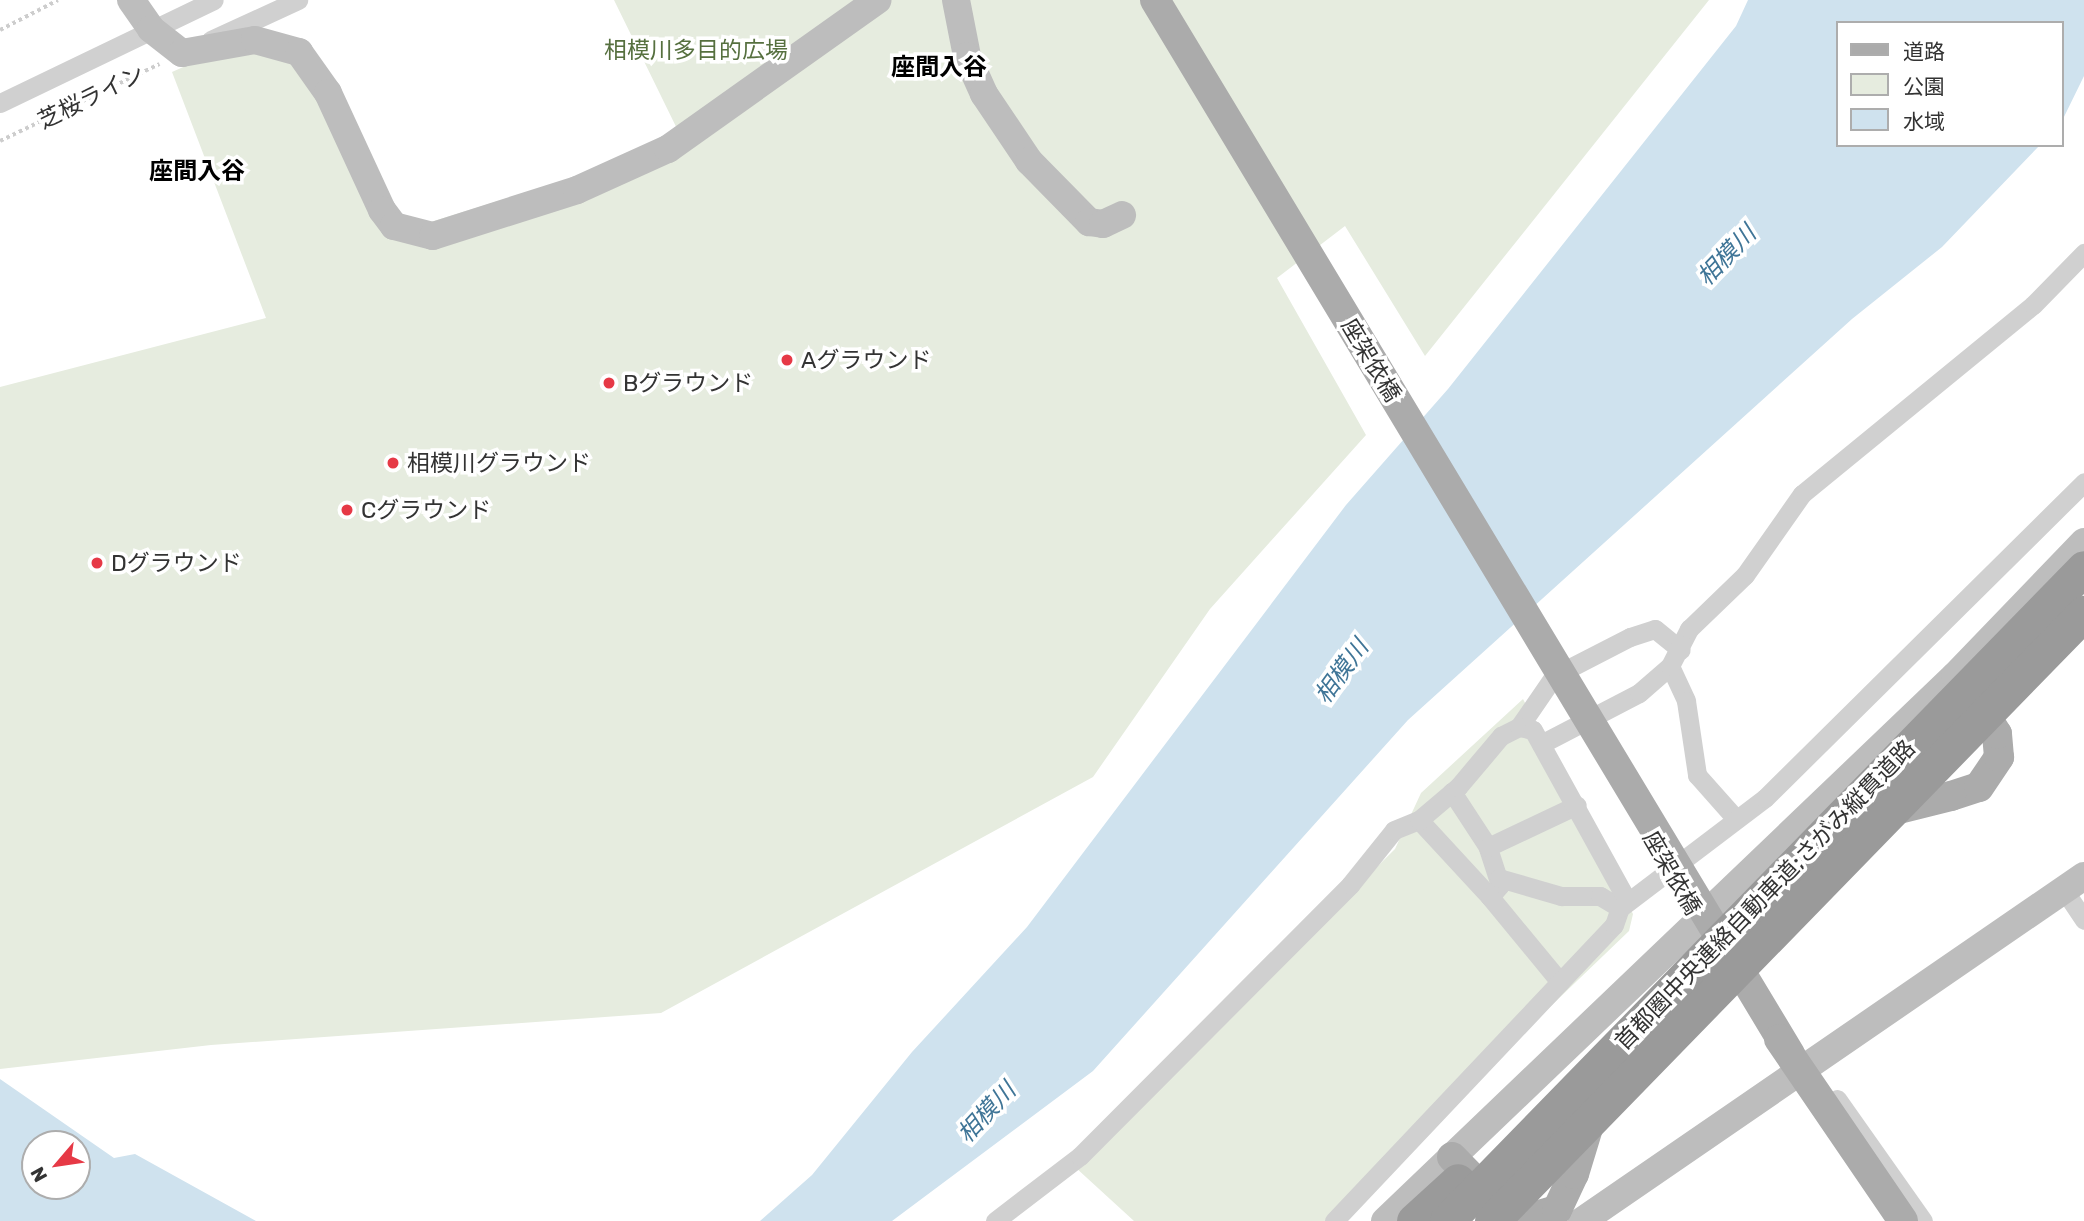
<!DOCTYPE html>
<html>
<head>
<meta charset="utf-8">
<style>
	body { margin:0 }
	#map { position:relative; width:2084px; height:1221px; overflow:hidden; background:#fff; font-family:Rubik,"Noto Sans JP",sans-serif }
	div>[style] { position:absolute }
	.green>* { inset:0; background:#e6ecdf }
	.water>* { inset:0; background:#cfe2ee }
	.path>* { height:3.5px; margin-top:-1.75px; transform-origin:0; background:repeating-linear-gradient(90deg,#cdcdcd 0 3.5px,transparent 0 7px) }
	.street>* { height:19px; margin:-9.5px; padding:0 9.5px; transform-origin:9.5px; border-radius:9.5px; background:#d0d0d0 }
	.secondary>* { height:28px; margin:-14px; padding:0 14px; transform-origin:14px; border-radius:14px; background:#bdbdbd }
	.primary>* { height:30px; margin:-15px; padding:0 15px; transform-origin:15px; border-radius:15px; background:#ababab }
	.primary-bridge>* { height:30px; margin:-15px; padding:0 15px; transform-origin:15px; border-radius:15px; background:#ababab }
	.highway-bridge>* { height:35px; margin:-17.5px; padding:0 17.5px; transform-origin:17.5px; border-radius:17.5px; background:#9a9a9a }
	.dots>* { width:19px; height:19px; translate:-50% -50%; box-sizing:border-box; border:4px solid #fff; border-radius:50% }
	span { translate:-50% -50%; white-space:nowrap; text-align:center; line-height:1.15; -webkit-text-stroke:7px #fff; paint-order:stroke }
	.park-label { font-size:23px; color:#56703f }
	.street-label { font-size:23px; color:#333 }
	.poi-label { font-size:23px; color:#333 }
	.left { translate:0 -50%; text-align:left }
	.neighbourhood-label { font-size:24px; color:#000; font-weight:700 }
	.water-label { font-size:24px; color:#3f7597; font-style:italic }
	.legend { position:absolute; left:1836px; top:21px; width:228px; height:126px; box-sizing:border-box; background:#fff; border:2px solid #adadad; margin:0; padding:9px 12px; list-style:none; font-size:21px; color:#333 }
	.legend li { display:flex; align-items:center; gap:14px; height:35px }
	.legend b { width:35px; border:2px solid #adadad }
	.north { position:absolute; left:21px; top:1130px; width:70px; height:70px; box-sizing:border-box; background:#fff; border:2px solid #adadad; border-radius:50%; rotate:241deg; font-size:19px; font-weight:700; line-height:28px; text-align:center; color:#333 }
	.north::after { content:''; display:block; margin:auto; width:24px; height:32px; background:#e63946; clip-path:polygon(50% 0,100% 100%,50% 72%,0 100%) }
</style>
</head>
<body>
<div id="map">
	<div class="green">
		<i style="clip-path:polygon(614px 0,1709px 0,1425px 356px,1345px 226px,1277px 278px,1366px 435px,1210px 609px,1093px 777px,661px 1013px,211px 1045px,0 1069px,0 387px,266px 318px,172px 72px,208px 56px,273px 50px,307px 73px,386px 236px,684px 143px)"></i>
		<i style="clip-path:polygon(1523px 699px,1633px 914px,1629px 931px,1327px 1221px,1134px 1221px,1075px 1167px,1395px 849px,1421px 793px)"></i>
	</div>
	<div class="water">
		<i style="clip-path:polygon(1748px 0,2084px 0,2084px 76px,2061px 123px,2061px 23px,1837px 23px,1837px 145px,2040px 145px,1942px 247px,1852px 319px,1408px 720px,1093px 1071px,892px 1221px,760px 1221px,812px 1175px,912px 1052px,1027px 927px,1346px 505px,1448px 389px,1736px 26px)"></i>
		<i style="clip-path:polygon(evenodd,0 1079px,114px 1158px,135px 1154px,256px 1221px,0 1221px,0 1079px,35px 1144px,77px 1144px,77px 1186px,35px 1186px,35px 1144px)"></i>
	</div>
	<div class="path">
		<i style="left:0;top:30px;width:65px;rotate:-27.3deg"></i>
		<i style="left:0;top:141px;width:177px;rotate:-25.8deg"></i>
	</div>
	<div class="street">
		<i style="left:211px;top:40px;width:96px;rotate:-24.7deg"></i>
		<i style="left:0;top:103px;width:237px;rotate:-25.7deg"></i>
		<i style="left:1670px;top:666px;width:38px;rotate:65deg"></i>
		<i style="left:1686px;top:701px;width:75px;rotate:81.5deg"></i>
		<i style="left:1697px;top:775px;width:59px;rotate:48.4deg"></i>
		<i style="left:1519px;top:727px;width:62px;rotate:-55.5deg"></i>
		<i style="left:1554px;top:676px;width:85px;rotate:-27.2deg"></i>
		<i style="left:1630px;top:637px;width:26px;rotate:-18deg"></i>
		<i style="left:1655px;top:629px;width:33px;rotate:39deg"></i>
		<i style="left:1541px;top:744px;width:110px;rotate:-27.5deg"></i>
		<i style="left:1639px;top:693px;width:41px;rotate:-41.1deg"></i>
		<i style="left:1670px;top:666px;width:42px;rotate:-62.8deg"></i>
		<i style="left:1689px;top:629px;width:78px;rotate:-44deg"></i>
		<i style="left:1745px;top:575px;width:99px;rotate:-54.9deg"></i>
		<i style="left:1802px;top:494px;width:298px;rotate:-39.3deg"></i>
		<i style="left:2033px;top:305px;width:73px;rotate:-45.6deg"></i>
		<i style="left:1419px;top:820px;width:105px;rotate:47.3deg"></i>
		<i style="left:1490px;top:897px;width:16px;rotate:-50deg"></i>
		<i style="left:1500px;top:885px;width:40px;rotate:-108deg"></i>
		<i style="left:1488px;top:847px;width:66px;rotate:-123.2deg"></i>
		<i style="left:1488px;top:847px;width:98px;rotate:-25.3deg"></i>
		<i style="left:1499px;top:878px;width:65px;rotate:16.2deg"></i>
		<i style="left:1561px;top:896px;width:39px"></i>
		<i style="left:1600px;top:896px;width:23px;rotate:31deg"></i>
		<i style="left:2064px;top:890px;width:36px;rotate:56deg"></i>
		<i style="left:1490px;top:897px;width:110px;rotate:50.5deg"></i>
		<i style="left:1837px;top:1099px;width:149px;rotate:54.8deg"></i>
		<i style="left:995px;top:1221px;width:107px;rotate:-37.4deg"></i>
		<i style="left:1080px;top:1156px;width:383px;rotate:-45.1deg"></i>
		<i style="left:1350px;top:885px;width:70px;rotate:-51.3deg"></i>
		<i style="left:1394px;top:830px;width:27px;rotate:-22deg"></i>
		<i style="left:1419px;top:820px;width:51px;rotate:-40.2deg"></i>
		<i style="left:1458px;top:787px;width:67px;rotate:-49.9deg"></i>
		<i style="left:1501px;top:736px;width:20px;rotate:-27deg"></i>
		<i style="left:1519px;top:727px;width:14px;rotate:12deg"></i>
		<i style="left:1533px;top:730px;width:196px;rotate:61.1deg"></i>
		<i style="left:1334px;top:1221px;width:407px;rotate:-46.6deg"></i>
		<i style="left:1614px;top:925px;width:18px;rotate:-71deg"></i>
		<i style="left:1620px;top:908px;width:182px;rotate:-37.2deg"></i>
		<i style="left:1765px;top:798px;width:449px;rotate:-44.7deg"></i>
	</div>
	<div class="secondary">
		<i style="left:131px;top:0;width:35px;rotate:55deg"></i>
		<i style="left:151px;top:29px;width:39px;rotate:38deg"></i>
		<i style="left:182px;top:53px;width:74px;rotate:-10.1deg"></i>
		<i style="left:255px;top:40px;width:46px;rotate:15.3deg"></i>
		<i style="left:299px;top:52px;width:50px;rotate:54.7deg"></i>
		<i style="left:328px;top:93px;width:129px;rotate:65.2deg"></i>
		<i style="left:382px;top:210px;width:20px;rotate:53deg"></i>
		<i style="left:394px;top:226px;width:40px;rotate:14.4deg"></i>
		<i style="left:433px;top:236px;width:151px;rotate:-17.7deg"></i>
		<i style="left:577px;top:190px;width:100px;rotate:-24.3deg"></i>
		<i style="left:668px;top:149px;width:257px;rotate:-35.4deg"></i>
		<i style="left:956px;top:0;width:57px;rotate:78.9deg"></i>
		<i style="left:967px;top:56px;width:42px;rotate:65.9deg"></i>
		<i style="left:984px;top:94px;width:81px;rotate:56.1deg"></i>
		<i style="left:1029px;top:161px;width:86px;rotate:45.5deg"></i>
		<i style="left:1089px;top:222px;width:14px;rotate:8deg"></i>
		<i style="left:1103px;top:224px;width:21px;rotate:-25deg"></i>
		<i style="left:1385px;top:1221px;width:789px;rotate:-43.72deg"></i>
		<i style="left:1955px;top:676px;width:186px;rotate:-46.1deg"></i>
		<i style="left:1582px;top:1221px;width:609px;rotate:-34.5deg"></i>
	</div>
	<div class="primary">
		<i style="left:1951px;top:796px;width:29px;rotate:-18deg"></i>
		<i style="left:1979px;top:787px;width:36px;rotate:-56deg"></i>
		<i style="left:1999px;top:757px;width:23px;rotate:-95deg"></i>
		<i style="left:1997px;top:734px;width:44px;rotate:-121.9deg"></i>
		<i style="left:1452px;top:1157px;width:64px;rotate:45.6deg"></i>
		<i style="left:1497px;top:1203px;width:32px;rotate:30deg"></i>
		<i style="left:1525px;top:1219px;width:33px;rotate:-16deg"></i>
		<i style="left:1557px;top:1210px;width:40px;rotate:-65deg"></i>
	</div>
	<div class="primary-bridge">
		<i style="left:1155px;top:0;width:1231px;rotate:58.93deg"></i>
		<i style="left:1887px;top:812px;width:66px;rotate:-14deg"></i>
		<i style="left:1779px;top:1039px;width:220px;rotate:55.7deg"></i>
		<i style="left:1574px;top:1174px;width:59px;rotate:-73.1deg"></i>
	</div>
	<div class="highway-bridge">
		<i style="left:1414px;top:1221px;width:59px;rotate:-42.3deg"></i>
		<i style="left:1447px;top:1221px;width:912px;rotate:-45.71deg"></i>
		<i style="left:1492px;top:1221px;width:849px;rotate:-45.76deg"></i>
	</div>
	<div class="dots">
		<i style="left:787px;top:360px;background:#e63946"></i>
		<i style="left:609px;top:383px;background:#e63946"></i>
		<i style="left:393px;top:463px;background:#e63946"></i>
		<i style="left:347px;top:510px;background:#e63946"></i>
		<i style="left:97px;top:563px;background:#e63946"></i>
	</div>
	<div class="park-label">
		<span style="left:696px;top:50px">相模川多目的広場</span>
	</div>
	<div class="street-label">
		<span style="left:91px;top:97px;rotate:-26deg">芝桜ライン</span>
		<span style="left:1371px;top:360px;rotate:59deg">座架依橋</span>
		<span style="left:1672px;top:873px;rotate:60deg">座架依橋</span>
		<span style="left:1765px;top:895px;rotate:-46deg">首都圏中央連絡自動車道;さがみ縦貫道路</span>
	</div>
	<div class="poi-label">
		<span class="left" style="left:801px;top:360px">Aグラウンド</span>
		<span class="left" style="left:623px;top:383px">Bグラウンド</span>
		<span class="left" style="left:407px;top:463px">相模川グラウンド</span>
		<span class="left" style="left:361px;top:510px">Cグラウンド</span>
		<span class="left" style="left:111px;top:563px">Dグラウンド</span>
	</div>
	<div class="neighbourhood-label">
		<span style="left:939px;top:68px">座間入谷</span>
		<span style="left:197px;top:172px">座間入谷</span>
	</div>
	<div class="water-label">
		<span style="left:1727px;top:256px;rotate:-46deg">相模川</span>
		<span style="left:1342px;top:672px;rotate:-54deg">相模川</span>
		<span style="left:987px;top:1113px;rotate:-47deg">相模川</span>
	</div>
	<ul class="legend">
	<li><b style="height:9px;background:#ababab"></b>道路</li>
	<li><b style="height:19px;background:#e6ecdf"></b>公園</li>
	<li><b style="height:19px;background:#cfe2ee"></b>水域</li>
	</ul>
	<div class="north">N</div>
</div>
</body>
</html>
